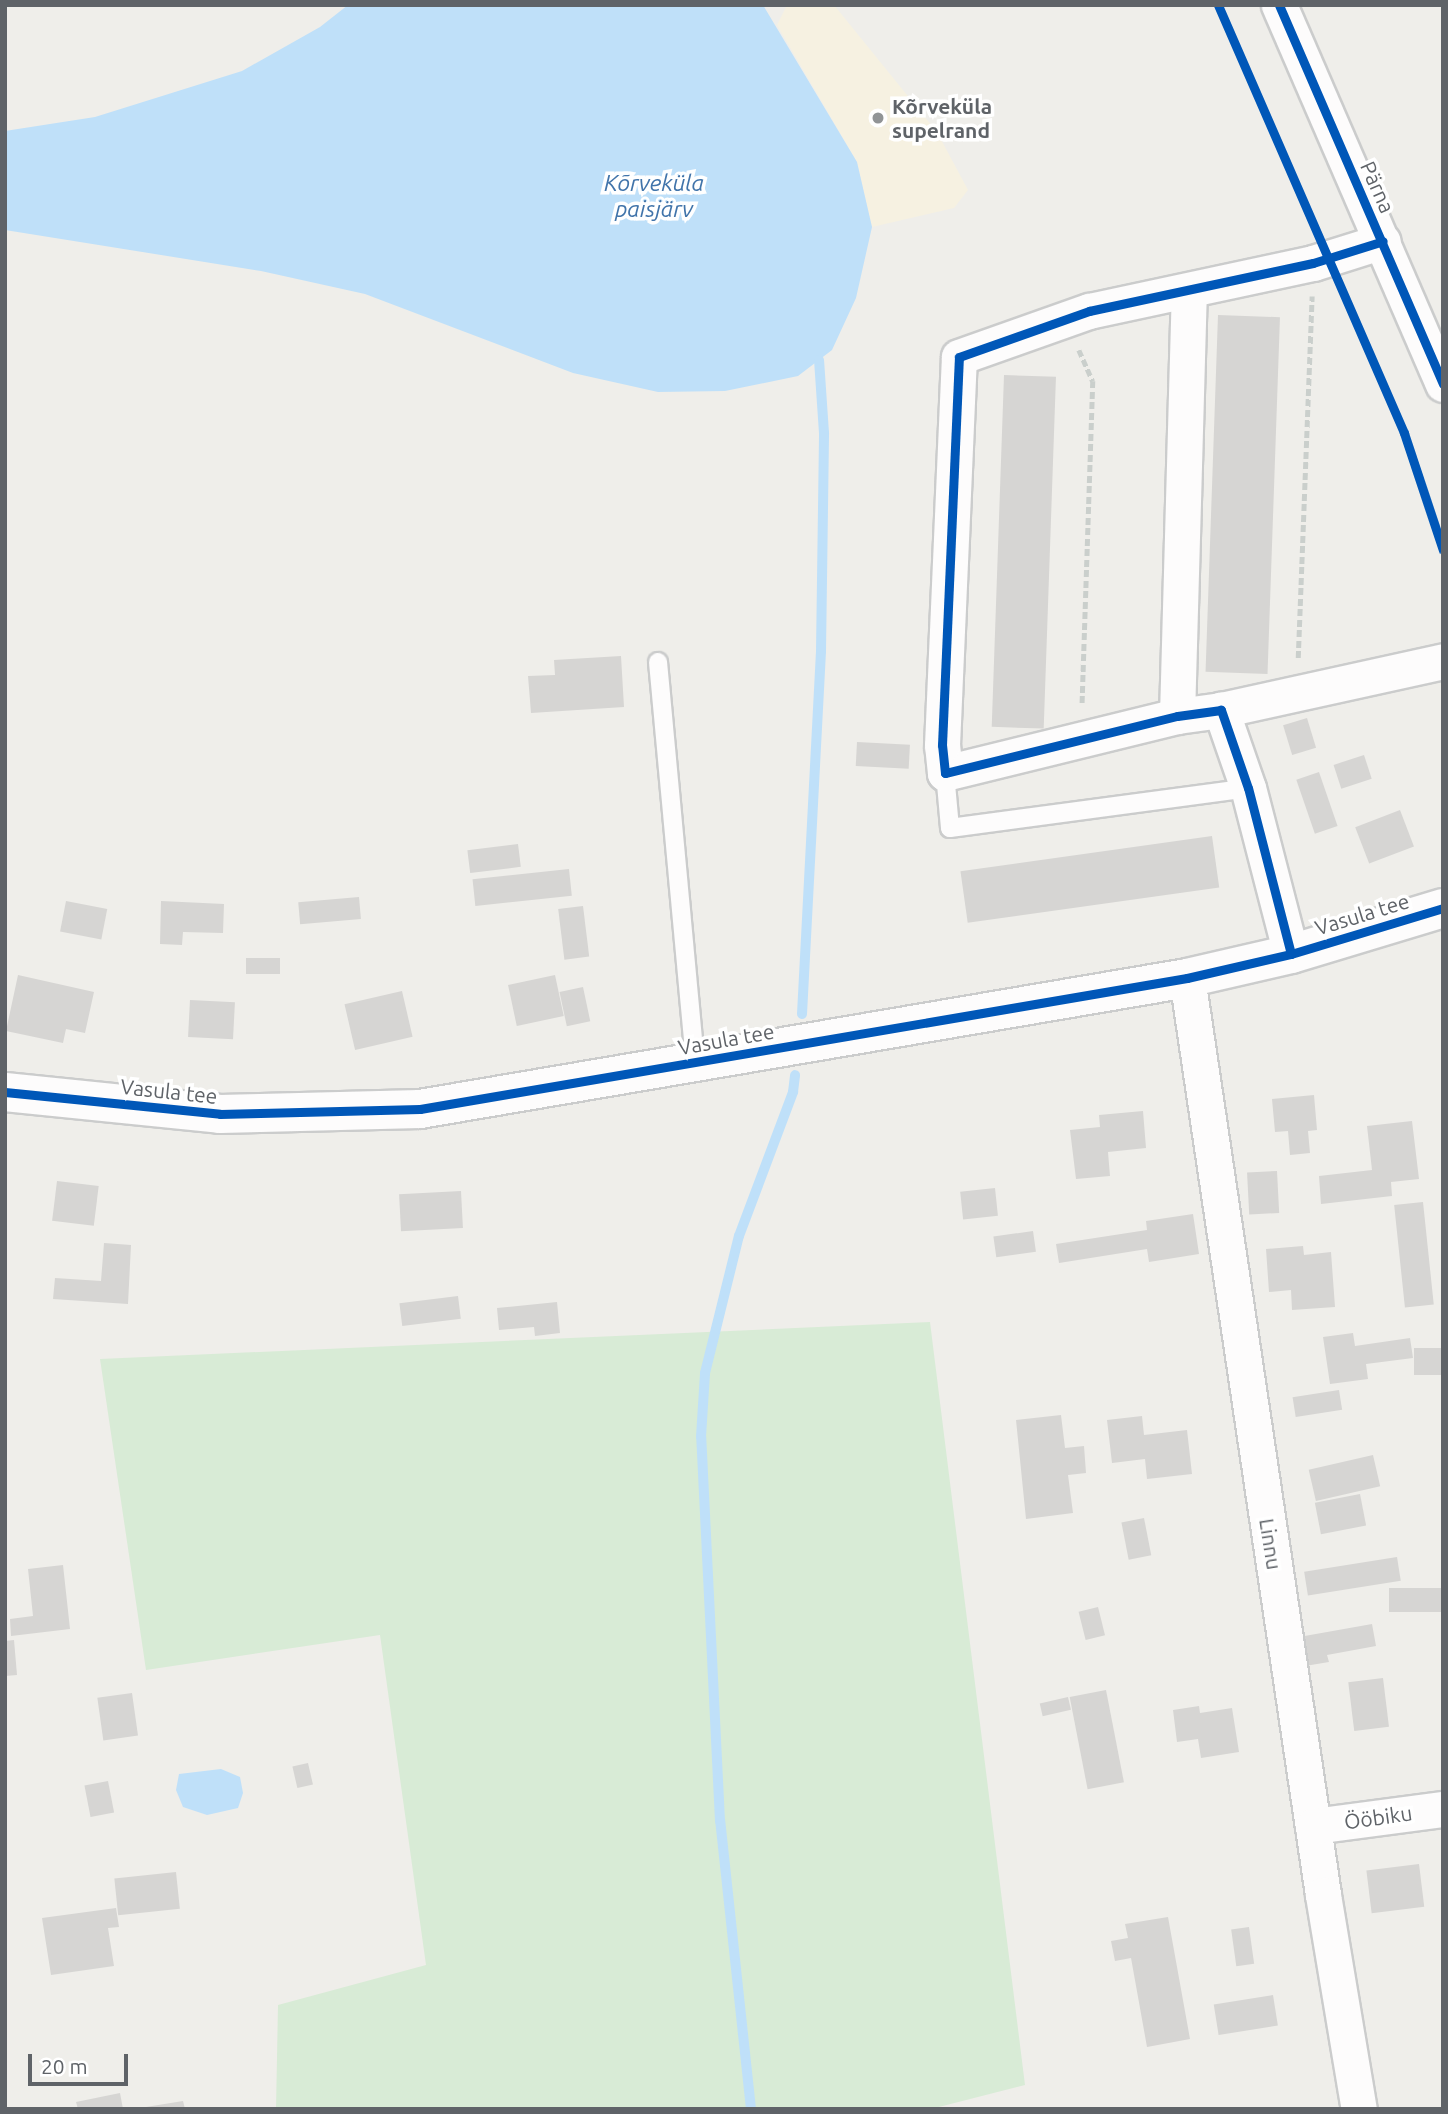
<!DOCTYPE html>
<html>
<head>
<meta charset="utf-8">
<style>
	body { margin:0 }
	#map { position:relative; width:1448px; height:2114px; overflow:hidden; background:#efeeea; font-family:Ubuntu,sans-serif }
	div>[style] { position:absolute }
	.green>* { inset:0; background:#d8ebd6 }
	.sand>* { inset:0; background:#f6f1e1 }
	.water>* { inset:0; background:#bfe0f9 }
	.stream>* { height:10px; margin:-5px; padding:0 5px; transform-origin:5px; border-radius:5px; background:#bfe0f9 }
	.building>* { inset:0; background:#d6d5d3; transform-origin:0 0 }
	.path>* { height:4.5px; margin-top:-2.25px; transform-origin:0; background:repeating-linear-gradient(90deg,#cacfcc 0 7px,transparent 0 10.5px) }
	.roads { filter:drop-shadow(2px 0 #cbcccc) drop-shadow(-2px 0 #cbcccc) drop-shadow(0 2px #cbcccc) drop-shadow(0 -2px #cbcccc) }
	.service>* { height:18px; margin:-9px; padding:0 9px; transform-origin:9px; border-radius:9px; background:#fdfcfc }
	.minor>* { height:35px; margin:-17.5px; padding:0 17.5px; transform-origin:17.5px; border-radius:17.5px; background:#fdfcfc }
	.tertiary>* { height:38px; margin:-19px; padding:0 19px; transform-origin:19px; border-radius:19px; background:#fdfcfc }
	.cycleway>* { height:9px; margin:-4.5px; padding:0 4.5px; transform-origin:4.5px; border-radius:4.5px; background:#0057b8 }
	.dots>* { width:19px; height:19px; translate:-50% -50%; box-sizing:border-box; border:4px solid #fff; border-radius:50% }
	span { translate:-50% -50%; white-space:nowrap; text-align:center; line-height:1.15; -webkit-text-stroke:7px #fff; paint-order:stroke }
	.poi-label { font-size:21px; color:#5f6368; font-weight:700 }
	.left { translate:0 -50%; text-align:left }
	.street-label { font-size:21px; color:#5f6368 }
	.water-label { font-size:23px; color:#4174aa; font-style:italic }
	.frame { position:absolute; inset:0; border:7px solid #5f6368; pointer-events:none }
	.scale { position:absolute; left:28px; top:2054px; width:100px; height:32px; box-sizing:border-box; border:4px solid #5f6368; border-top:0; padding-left:9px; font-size:21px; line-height:24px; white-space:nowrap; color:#5f6368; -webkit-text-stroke:5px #fff; paint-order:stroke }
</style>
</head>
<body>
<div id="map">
	<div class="green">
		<i style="clip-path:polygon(930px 1322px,1025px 2085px,931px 2109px,276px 2109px,278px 2005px,426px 1965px,380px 1635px,146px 1670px,100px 1359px)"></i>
	</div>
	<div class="sand">
		<i style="clip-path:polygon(787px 5px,834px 5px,937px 132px,968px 190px,954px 208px,872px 227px,857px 162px,777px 25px)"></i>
	</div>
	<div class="water">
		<i style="clip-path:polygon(348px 5px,763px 5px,857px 162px,872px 227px,856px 298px,832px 350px,798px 376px,725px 391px,658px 392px,573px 373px,365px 294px,261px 271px,5px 230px,5px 131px,95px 117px,242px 71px,320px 27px)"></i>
		<i style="clip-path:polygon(221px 1769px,240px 1777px,243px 1793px,238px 1808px,207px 1815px,183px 1807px,176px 1790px,179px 1774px)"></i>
	</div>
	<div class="stream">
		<i style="left:802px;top:1014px;width:363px;rotate:-87deg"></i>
		<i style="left:821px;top:651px;width:218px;rotate:-89.2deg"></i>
		<i style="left:824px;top:433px;width:73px;rotate:-93.9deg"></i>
		<i style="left:751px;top:2109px;width:290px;rotate:-96.1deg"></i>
		<i style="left:720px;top:1821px;width:384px;rotate:-92.8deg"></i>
		<i style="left:701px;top:1437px;width:64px;rotate:-86.4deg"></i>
		<i style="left:705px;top:1373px;width:141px;rotate:-76.1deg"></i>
		<i style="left:739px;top:1236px;width:154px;rotate:-69.4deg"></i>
		<i style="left:793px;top:1092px;width:17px;rotate:-83deg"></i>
	</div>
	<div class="building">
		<i style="left:1218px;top:315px;width:62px;height:357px;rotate:2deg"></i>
		<i style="left:1004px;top:375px;width:52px;height:352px;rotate:2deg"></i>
		<i style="clip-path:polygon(621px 656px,624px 707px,531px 713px,528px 676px,555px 675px,554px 660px)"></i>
		<i style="left:1307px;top:718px;width:31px;height:25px;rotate:73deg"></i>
		<i style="left:857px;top:742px;width:53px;height:24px;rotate:3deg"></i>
		<i style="left:1364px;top:755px;width:25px;height:32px;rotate:72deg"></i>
		<i style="left:1319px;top:772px;width:57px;height:24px;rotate:71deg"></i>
		<i style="left:1400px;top:810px;width:39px;height:48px;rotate:69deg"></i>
		<i style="left:1212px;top:836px;width:52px;height:254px;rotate:82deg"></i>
		<i style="left:518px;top:844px;width:23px;height:51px;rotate:83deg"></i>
		<i style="left:569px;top:869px;width:27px;height:97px;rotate:84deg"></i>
		<i style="left:359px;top:897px;width:22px;height:61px;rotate:85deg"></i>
		<i style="left:66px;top:901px;width:42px;height:31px;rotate:11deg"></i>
		<i style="clip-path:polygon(161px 901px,224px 904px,223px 933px,183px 932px,182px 945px,160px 944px)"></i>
		<i style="left:583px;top:906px;width:51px;height:25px;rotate:83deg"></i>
		<i style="left:246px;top:958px;width:34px;height:16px"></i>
		<i style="clip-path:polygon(18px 975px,94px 992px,85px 1033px,66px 1029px,63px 1043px,6px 1031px)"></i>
		<i style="left:555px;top:975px;width:42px;height:48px;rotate:78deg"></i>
		<i style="left:583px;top:987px;width:35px;height:24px;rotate:78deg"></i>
		<i style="left:402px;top:991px;width:47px;height:59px;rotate:77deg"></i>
		<i style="left:190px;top:1000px;width:45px;height:37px;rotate:3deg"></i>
		<i style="clip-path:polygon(1314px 1095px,1317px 1130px,1308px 1131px,1310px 1153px,1290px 1155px,1288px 1131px,1275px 1132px,1272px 1099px)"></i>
		<i style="clip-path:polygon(1143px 1111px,1146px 1148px,1108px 1152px,1110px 1176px,1076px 1179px,1070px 1130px,1100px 1127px,1099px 1115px)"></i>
		<i style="clip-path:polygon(1412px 1121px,1419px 1179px,1391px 1182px,1392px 1196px,1321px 1204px,1319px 1176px,1372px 1170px,1367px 1126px)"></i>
		<i style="left:1277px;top:1171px;width:42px;height:30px;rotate:87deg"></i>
		<i style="left:57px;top:1181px;width:42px;height:40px;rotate:7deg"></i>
		<i style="left:995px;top:1188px;width:28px;height:35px;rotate:84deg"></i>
		<i style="left:461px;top:1191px;width:37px;height:62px;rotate:87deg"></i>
		<i style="left:1423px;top:1202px;width:103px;height:29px;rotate:84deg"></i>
		<i style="clip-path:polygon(1193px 1214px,1199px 1254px,1149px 1262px,1147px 1249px,1059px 1263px,1056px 1244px,1147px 1230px,1146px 1221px)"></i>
		<i style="left:1033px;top:1231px;width:21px;height:40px;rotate:82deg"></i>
		<i style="clip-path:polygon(104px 1243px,131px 1245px,128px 1304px,53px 1299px,55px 1278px,101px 1281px)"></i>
		<i style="clip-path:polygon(1303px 1246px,1304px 1255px,1331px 1252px,1335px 1307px,1292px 1310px,1291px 1290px,1269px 1292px,1266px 1249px)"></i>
		<i style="left:458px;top:1296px;width:23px;height:59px;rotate:83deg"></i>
		<i style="clip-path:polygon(557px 1302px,560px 1333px,535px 1336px,534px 1327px,499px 1330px,497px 1308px)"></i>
		<i style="clip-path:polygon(1353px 1333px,1355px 1346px,1410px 1338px,1413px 1358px,1366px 1364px,1368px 1379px,1330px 1384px,1323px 1337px)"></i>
		<i style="left:1443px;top:1348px;width:27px;height:29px;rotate:90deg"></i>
		<i style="left:1339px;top:1390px;width:20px;height:47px;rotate:81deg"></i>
		<i style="clip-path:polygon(1061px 1415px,1065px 1448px,1084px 1446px,1086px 1473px,1068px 1475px,1073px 1513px,1026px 1519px,1016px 1420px)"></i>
		<i style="clip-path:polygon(1142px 1416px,1144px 1435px,1187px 1430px,1192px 1474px,1147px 1479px,1145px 1459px,1112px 1463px,1107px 1420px)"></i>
		<i style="left:1373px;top:1455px;width:32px;height:66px;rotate:77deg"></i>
		<i style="left:1360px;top:1494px;width:32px;height:46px;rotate:79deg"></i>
		<i style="left:1144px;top:1518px;width:38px;height:23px;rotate:79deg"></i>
		<i style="left:1397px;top:1557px;width:24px;height:94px;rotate:81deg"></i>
		<i style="clip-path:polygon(63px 1565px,70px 1629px,11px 1636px,10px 1619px,33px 1616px,28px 1569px)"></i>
		<i style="left:1443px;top:1588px;width:24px;height:54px;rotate:90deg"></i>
		<i style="left:1098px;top:1607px;width:29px;height:20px;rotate:76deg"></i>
		<i style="clip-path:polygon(1372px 1624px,1376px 1646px,1327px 1655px,1329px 1662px,1305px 1666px,1299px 1637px)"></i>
		<i style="clip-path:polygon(14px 1640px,17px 1675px,5px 1676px,5px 1641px)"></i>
		<i style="left:1383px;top:1678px;width:49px;height:35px;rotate:83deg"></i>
		<i style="left:1106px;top:1690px;width:94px;height:37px;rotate:79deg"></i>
		<i style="left:132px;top:1693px;width:43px;height:35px;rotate:82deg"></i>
		<i style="left:1068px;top:1697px;width:13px;height:29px;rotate:77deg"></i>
		<i style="clip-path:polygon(1199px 1706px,1200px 1713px,1232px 1708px,1239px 1752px,1201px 1758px,1198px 1739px,1177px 1742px,1173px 1710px)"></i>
		<i style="left:308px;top:1763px;width:22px;height:16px;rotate:77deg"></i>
		<i style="left:108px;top:1781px;width:32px;height:24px;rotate:79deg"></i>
		<i style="left:1419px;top:1864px;width:43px;height:53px;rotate:83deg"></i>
		<i style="left:176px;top:1872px;width:37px;height:62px;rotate:84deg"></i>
		<i style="clip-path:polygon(116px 1908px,119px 1927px,108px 1928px,114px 1966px,51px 1975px,42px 1918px)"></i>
		<i style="clip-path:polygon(1168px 1917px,1190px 2039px,1147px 2047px,1131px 1958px,1115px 1961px,1111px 1941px,1128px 1938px,1125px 1924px)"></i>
		<i style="left:1249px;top:1927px;width:37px;height:18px;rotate:82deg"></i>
		<i style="left:1273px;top:1995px;width:31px;height:60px;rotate:81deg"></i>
		<i style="clip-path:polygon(120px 2093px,123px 2109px,78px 2109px,76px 2102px)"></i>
		<i style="clip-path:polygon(183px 2101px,185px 2109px,146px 2109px,146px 2107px)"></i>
	</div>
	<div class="path">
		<i style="left:1079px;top:350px;width:34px;rotate:66deg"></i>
		<i style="left:1093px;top:381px;width:324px;rotate:91.9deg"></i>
		<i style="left:1298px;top:658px;width:362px;rotate:-87.8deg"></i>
	</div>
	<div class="roads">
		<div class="service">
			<i style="left:658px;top:662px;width:402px;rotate:84.7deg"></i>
			<i style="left:945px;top:773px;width:55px;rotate:84.8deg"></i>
			<i style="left:950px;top:828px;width:301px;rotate:-7.6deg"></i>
		</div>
		<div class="minor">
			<i style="left:1279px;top:5px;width:413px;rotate:66.6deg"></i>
			<i style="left:1221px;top:710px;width:227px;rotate:-12.4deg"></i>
			<i style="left:1177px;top:716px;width:424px;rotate:-88.4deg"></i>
			<i style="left:1291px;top:954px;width:171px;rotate:-104.5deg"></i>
			<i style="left:1248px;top:788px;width:83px;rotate:-109.1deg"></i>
			<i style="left:1221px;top:710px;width:44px;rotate:172.2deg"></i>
			<i style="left:1177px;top:716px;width:239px;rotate:166.2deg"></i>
			<i style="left:945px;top:773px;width:28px;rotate:-96deg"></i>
			<i style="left:942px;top:745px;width:388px;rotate:-87.5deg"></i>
			<i style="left:959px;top:357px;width:138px;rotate:-19.5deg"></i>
			<i style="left:1089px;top:311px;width:229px;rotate:-12.1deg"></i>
			<i style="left:1313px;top:263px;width:73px;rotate:-17.4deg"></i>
			<i style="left:1187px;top:978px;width:927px;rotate:81.56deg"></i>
			<i style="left:1323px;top:1895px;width:217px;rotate:80.5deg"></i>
			<i style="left:1313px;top:1826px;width:131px;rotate:-7.5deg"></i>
		</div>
		<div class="tertiary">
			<i style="left:5px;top:1092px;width:216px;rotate:5.8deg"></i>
			<i style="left:220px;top:1114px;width:200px;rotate:-1.4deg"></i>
			<i style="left:420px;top:1109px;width:778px;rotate:-9.69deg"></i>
			<i style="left:1187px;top:978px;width:107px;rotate:-13deg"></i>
			<i style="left:1291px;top:954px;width:159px;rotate:-16.8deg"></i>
		</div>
	</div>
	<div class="cycleway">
		<i style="left:1218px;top:5px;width:467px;rotate:66.5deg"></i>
		<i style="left:1404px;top:433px;width:123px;rotate:71.6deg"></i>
		<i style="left:1279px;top:5px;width:413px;rotate:66.6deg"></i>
		<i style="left:1291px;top:954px;width:171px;rotate:-104.5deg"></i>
		<i style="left:1248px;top:788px;width:83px;rotate:-109.1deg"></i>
		<i style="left:1221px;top:710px;width:44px;rotate:172.2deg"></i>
		<i style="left:1177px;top:716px;width:239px;rotate:166.2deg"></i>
		<i style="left:945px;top:773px;width:28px;rotate:-96deg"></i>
		<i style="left:942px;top:745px;width:388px;rotate:-87.5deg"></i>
		<i style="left:959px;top:357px;width:138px;rotate:-19.5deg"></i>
		<i style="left:1089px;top:311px;width:229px;rotate:-12.1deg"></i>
		<i style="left:1313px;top:263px;width:73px;rotate:-17.4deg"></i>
		<i style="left:5px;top:1092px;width:216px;rotate:5.8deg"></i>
		<i style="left:220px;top:1114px;width:200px;rotate:-1.4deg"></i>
		<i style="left:420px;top:1109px;width:778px;rotate:-9.69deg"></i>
		<i style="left:1187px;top:978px;width:107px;rotate:-13deg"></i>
		<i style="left:1291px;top:954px;width:159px;rotate:-16.8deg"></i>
	</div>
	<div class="dots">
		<i style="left:878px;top:118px;background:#919496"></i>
	</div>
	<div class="poi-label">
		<span class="left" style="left:892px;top:118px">Kõrveküla<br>supelrand</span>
	</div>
	<div class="street-label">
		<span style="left:1378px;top:187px;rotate:66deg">Pärna</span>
		<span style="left:1362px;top:914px;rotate:-17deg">Vasula tee</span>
		<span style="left:726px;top:1039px;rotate:-10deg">Vasula tee</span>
		<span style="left:169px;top:1091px;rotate:6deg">Vasula tee</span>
		<span style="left:1271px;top:1544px;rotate:81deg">Linnu</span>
		<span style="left:1378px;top:1817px;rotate:-8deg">Ööbiku</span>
	</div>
	<div class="water-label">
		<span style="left:654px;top:196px">Kõrveküla<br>paisjärv</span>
	</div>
	<div class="frame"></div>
	<div class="scale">20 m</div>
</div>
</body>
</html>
